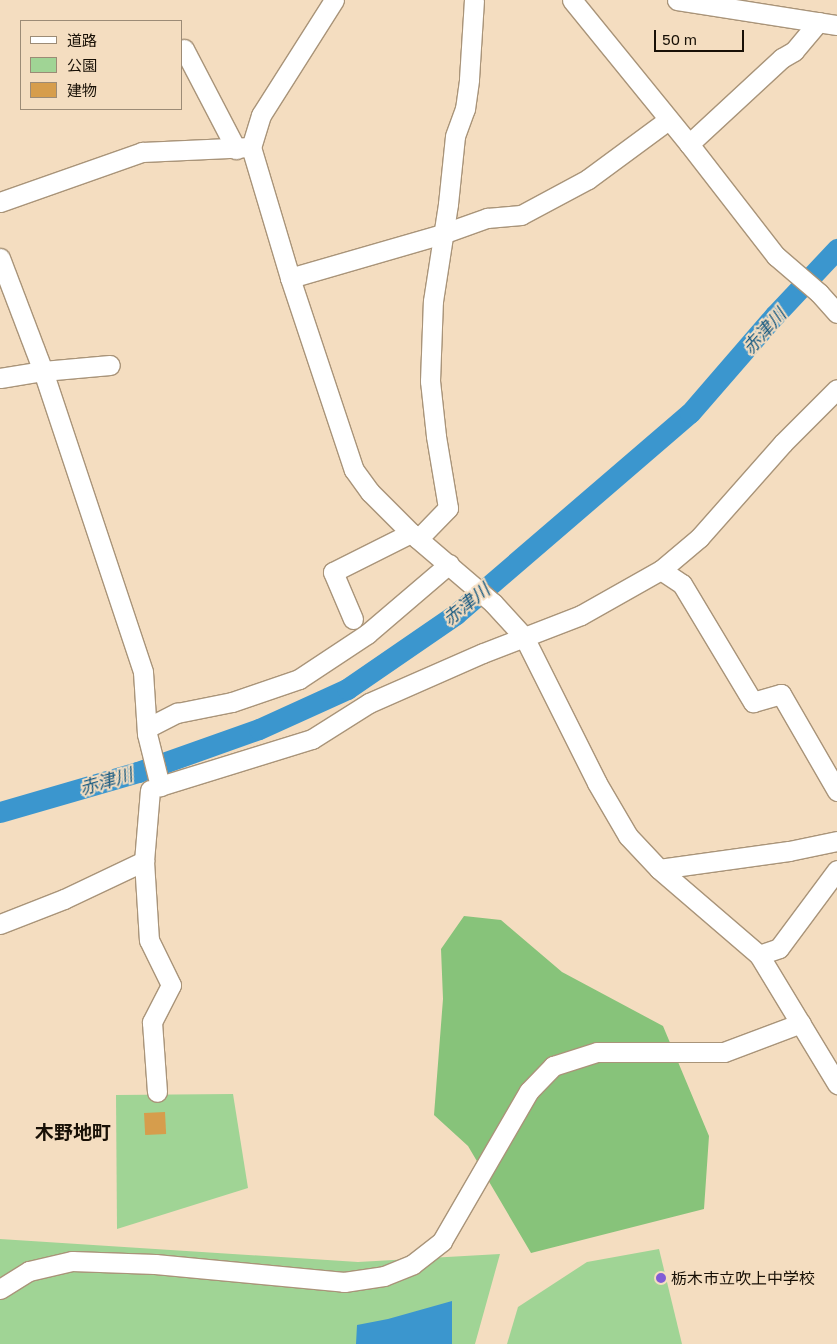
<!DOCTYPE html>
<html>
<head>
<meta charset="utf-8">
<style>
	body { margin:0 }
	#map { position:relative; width:837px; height:1344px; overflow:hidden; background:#f4ddc0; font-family:"Golos Text","Noto Sans JP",sans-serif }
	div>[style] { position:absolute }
	.green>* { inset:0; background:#a0d495 }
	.forest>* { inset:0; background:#87c37a }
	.water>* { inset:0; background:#3b96ce }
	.river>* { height:21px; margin:-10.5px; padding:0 10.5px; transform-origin:10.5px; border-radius:10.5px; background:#3b96ce }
	.building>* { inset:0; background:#d69d4c; transform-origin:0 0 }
	.roads { filter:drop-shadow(1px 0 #a99479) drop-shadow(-1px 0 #a99479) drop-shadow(0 1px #a99479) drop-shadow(0 -1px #a99479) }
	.minor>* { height:19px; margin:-9.5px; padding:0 9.5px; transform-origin:9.5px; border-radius:9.5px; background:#fff }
	.dots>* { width:14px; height:14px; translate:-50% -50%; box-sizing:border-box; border:2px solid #f4ddc0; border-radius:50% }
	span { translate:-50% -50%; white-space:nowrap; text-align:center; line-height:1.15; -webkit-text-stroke:4px #f4ddc0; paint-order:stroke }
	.poi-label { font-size:16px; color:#181006 }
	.left { translate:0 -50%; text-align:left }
	.water-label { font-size:18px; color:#185a81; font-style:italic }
	.quarter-label { font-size:19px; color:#181006; font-weight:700 }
	.legend { position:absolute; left:20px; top:20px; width:162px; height:90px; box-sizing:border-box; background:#f4ddc0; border:1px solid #9c8b76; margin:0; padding:6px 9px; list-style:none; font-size:15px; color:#181006 }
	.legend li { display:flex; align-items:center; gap:10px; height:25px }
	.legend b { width:25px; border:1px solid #9c8b76 }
	.scale { position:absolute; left:654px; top:30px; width:90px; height:22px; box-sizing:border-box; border:2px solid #181006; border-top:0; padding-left:6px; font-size:15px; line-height:18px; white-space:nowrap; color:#181006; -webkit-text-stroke:4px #f4ddc0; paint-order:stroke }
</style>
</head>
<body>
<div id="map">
	<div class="green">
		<i style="clip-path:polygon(233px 1094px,248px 1188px,117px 1229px,116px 1095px)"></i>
		<i style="clip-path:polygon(0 1239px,358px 1262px,500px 1254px,475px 1344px,0 1344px)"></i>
		<i style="clip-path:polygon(659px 1249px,682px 1344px,507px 1344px,518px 1307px,587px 1262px)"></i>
	</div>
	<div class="forest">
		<i style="clip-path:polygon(464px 916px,501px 920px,562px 972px,663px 1026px,709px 1136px,704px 1209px,531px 1253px,468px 1146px,434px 1115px,443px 999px,441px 949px)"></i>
	</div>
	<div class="water">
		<i style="clip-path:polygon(452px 1301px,452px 1344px,356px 1344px,357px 1325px,388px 1319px)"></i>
	</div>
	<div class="river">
		<i style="left:0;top:812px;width:144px;rotate:-16.2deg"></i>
		<i style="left:138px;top:772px;width:128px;rotate:-19.6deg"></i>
		<i style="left:259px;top:729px;width:97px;rotate:-24.4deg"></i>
		<i style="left:347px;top:689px;width:132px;rotate:-34.5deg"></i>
		<i style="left:456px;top:614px;width:308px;rotate:-40.7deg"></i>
		<i style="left:690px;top:413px;width:130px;rotate:-49.1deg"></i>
		<i style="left:775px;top:315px;width:91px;rotate:-46.8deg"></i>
	</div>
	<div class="building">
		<i style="left:165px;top:1112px;width:22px;height:21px;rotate:87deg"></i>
	</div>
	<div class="roads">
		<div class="minor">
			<i style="left:334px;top:0;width:136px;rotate:122.4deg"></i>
			<i style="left:261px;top:115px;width:34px;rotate:107deg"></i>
			<i style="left:251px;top:147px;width:137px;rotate:73.4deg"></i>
			<i style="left:290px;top:278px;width:202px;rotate:71.6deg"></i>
			<i style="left:354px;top:470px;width:27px;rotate:54deg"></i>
			<i style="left:370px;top:492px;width:58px;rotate:45deg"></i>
			<i style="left:411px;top:533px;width:108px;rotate:40.5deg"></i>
			<i style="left:493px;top:603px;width:46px;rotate:47.6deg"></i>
			<i style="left:524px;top:637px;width:163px;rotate:63.4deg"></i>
			<i style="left:597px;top:783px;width:61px;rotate:59.7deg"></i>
			<i style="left:628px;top:836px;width:45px;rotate:46.8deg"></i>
			<i style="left:659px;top:869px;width:132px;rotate:40.7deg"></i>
			<i style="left:759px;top:955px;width:151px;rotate:58.8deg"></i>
			<i style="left:572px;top:0;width:186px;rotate:50.9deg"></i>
			<i style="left:689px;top:144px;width:127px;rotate:-42.8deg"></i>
			<i style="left:782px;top:58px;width:14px;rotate:-30deg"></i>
			<i style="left:794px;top:51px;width:38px;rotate:-50deg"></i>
			<i style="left:677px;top:0;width:162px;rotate:8.9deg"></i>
			<i style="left:184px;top:49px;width:113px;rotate:62.5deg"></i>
			<i style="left:689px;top:144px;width:142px;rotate:52.2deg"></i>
			<i style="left:776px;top:256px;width:57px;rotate:40.7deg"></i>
			<i style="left:819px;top:293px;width:27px;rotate:48deg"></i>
			<i style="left:0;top:202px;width:151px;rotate:-19.4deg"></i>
			<i style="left:142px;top:152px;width:109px;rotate:-2.6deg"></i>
			<i style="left:0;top:258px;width:121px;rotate:69.2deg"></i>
			<i style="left:43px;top:371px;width:317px;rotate:71.6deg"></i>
			<i style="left:143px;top:672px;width:62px;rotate:86.3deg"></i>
			<i style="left:147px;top:734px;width:54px;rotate:76deg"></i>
			<i style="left:160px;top:786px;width:159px;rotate:-17.2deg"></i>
			<i style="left:312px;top:739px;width:67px;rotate:-32.3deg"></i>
			<i style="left:369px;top:703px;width:124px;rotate:-23.7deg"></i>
			<i style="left:483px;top:653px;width:105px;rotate:-21.2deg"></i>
			<i style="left:581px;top:615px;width:92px;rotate:-29.4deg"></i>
			<i style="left:661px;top:570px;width:50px;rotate:-40.1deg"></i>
			<i style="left:699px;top:538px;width:127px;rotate:-48.5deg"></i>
			<i style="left:783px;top:443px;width:76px;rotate:-45deg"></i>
			<i style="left:290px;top:278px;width:158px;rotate:-16.1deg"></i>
			<i style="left:442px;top:234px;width:48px;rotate:-19.6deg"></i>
			<i style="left:487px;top:218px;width:34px;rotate:-5deg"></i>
			<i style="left:521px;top:215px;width:76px;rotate:-28.2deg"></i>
			<i style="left:588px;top:179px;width:99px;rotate:-36.4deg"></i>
			<i style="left:0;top:378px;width:44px;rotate:-9.2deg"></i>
			<i style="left:43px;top:371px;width:67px;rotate:-5.1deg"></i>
			<i style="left:418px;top:539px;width:43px;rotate:-45.9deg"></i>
			<i style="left:448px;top:508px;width:73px;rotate:-99.5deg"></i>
			<i style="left:436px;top:436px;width:55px;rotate:-96.2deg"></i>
			<i style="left:430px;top:381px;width:80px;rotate:-87.9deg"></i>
			<i style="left:433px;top:301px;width:98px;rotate:-81.2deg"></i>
			<i style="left:448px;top:204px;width:68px;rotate:-84.1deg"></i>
			<i style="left:455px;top:136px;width:29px;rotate:-70deg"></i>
			<i style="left:465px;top:109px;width:30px;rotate:-82deg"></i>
			<i style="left:469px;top:79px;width:79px;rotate:-86.4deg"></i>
			<i style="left:661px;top:570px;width:25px;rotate:34deg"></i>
			<i style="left:682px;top:584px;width:138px;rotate:59deg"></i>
			<i style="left:753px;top:702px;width:29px;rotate:-16deg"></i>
			<i style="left:781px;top:694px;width:112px;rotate:60deg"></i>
			<i style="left:353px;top:619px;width:51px;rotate:-113.1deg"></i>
			<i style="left:333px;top:572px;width:87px;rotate:-26.6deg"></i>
			<i style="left:147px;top:728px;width:34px;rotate:-27deg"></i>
			<i style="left:177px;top:713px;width:56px;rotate:-11.3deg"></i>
			<i style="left:232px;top:702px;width:71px;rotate:-18.9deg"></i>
			<i style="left:299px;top:679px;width:82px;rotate:-33.5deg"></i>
			<i style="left:367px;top:634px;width:108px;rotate:-40.5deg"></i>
			<i style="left:150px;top:790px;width:71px;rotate:94.8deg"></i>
			<i style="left:144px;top:861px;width:79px;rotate:86.4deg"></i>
			<i style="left:149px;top:940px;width:50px;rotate:63.9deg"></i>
			<i style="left:171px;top:985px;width:42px;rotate:117.2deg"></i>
			<i style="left:152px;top:1022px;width:70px;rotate:85.9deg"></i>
			<i style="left:659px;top:869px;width:131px;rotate:-7.9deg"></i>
			<i style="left:789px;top:851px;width:49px;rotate:-11.8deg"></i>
			<i style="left:0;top:924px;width:69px;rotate:-21.3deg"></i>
			<i style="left:64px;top:899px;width:89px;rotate:-25.4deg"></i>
			<i style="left:759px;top:955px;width:21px;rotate:-19deg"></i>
			<i style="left:779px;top:948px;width:97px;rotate:-53.4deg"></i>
			<i style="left:0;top:1289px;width:34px;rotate:-32deg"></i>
			<i style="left:29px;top:1271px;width:44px;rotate:-13.1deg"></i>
			<i style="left:72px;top:1261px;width:83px;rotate:2.1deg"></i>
			<i style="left:155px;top:1264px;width:190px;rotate:5.4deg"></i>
			<i style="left:344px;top:1282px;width:40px;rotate:-8.5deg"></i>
			<i style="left:384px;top:1276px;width:31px;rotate:-22deg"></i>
			<i style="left:413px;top:1264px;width:37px;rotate:-38deg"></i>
			<i style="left:442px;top:1241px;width:173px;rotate:-59.9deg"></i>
			<i style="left:529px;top:1091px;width:35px;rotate:-46deg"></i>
			<i style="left:553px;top:1066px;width:46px;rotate:-17.7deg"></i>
			<i style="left:597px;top:1052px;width:127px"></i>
			<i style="left:724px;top:1052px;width:82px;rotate:-20.6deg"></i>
		</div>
	</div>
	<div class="dots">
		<i style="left:661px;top:1278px;background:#815cd6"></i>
	</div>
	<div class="poi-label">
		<span class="left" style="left:671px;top:1278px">栃木市立吹上中学校</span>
	</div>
	<div class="water-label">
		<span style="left:764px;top:331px;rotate:-48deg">赤津川</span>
		<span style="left:466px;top:604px;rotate:-39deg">赤津川</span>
		<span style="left:106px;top:781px;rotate:-16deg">赤津川</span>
	</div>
	<div class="quarter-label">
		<span style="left:73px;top:1132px">木野地町</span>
	</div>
	<ul class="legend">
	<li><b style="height:6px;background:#fff"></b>道路</li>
	<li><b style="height:14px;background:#a0d495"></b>公園</li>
	<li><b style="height:14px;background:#d69d4c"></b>建物</li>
	</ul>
	<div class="scale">50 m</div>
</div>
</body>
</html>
